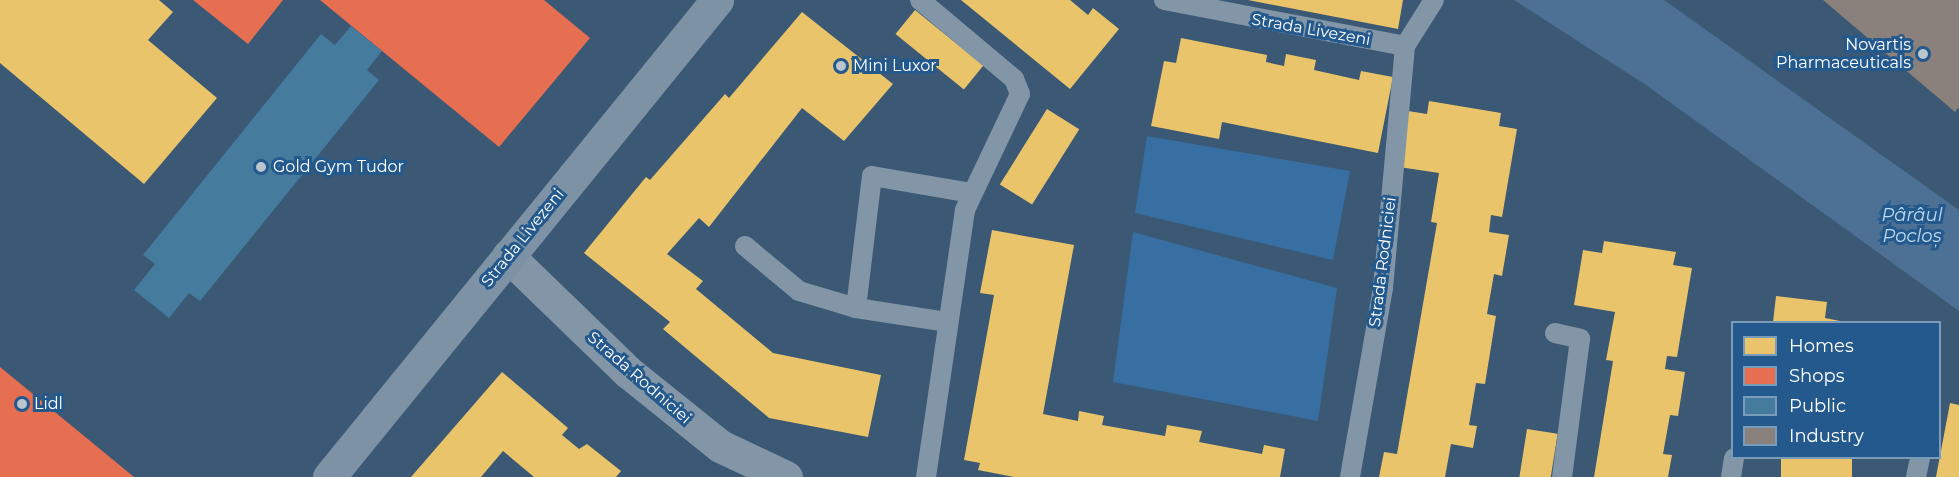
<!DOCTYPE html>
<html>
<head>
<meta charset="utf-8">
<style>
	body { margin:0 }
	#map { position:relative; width:1959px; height:477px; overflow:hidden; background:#3b5874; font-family:Montserrat,sans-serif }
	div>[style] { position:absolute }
	.green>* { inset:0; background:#386fa2 }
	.water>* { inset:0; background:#4c7194 }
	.homes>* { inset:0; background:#e9c46a; transform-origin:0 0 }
	.shops>* { inset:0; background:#e76f51 }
	.public>* { inset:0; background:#457b9d }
	.industry>* { inset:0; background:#8a817c }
	.service>* { height:20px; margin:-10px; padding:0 10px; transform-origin:10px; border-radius:10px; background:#8296a8 }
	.minor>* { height:33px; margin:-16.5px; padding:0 16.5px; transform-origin:16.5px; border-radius:16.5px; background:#8296a8 }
	.secondary>* { height:33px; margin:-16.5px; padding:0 16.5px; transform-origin:16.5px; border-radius:16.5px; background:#7e92a5 }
	.dots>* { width:16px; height:16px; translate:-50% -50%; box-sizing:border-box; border:3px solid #23598c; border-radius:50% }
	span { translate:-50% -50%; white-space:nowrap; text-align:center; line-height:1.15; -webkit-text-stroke:6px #23598c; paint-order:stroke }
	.street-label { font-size:16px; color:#fff }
	.poi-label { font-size:16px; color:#fff }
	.right { translate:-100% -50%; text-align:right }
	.left { translate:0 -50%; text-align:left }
	.water-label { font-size:18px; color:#bedaf2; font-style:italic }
	.legend { position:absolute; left:1731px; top:321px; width:210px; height:138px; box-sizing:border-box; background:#23598c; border:2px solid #7b9bba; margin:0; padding:8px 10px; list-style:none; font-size:18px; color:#fff }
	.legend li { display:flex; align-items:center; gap:12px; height:30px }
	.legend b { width:30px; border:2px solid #7b9bba }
</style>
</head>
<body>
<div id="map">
	<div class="green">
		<i style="clip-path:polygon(1147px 136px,1350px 171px,1333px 260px,1135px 213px)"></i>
		<i style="clip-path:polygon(1133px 232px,1337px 288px,1318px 421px,1113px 382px)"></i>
	</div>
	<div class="water">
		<i style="clip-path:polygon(1514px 0,1664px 0,1959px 210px,1959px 311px,1646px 85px)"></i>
	</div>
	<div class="homes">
		<i style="clip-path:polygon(0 0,159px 0,173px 12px,148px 40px,217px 98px,144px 184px,0 63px)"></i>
		<i style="clip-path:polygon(961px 0,1070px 0,1088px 15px,1093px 8px,1119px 29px,1070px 89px)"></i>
		<i style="clip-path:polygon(1248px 0,1403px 0,1398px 29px)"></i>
		<i style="left:915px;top:10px;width:88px;height:31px;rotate:39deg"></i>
		<i style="clip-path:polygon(802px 12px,893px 84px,844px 141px,802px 108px,709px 227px,699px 218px,667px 254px,703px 281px,696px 289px,773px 353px,881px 375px,868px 437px,769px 418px,663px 329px,670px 322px,584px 253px,646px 177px,650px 180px,725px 94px,729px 98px)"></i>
		<i style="clip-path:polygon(1181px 38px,1267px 55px,1266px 62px,1284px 66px,1286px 54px,1316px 60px,1314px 70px,1359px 80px,1361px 71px,1393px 77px,1378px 153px,1222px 122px,1219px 139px,1151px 126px,1164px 61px,1176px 63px)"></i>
		<i style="clip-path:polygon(1429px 101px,1501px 113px,1499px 126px,1517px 129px,1502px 217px,1491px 215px,1489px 232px,1509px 235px,1502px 276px,1494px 274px,1487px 314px,1496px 316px,1485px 384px,1476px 383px,1469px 425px,1477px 426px,1473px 448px,1451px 444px,1445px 477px,1379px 477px,1384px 452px,1397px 454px,1437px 223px,1431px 222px,1439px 173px,1399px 167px,1408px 111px,1427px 114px)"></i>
		<i style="left:1047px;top:109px;width:38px;height:89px;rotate:32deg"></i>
		<i style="clip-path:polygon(992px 230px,1074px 245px,1043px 414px,1078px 421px,1079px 411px,1104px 416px,1102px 425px,1165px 436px,1167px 425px,1202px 431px,1199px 442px,1262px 454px,1264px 445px,1285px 449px,1280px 477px,1014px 477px,978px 470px,980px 463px,964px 460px,994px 295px,980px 293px)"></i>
		<i style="clip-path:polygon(1604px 241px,1676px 252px,1673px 265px,1692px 268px,1677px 357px,1667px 356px,1665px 369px,1685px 372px,1678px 416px,1670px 415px,1663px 454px,1672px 455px,1668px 477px,1594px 477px,1613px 361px,1606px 360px,1615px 312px,1574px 305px,1583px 250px,1602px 253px)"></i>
		<i style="clip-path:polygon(1776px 296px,1827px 302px,1825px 318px,1845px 322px,1773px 322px)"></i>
		<i style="clip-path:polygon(502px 372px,568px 428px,562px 435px,579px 449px,587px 444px,621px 471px,616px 477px,534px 477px,503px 451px,481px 477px,411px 477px)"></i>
		<i style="clip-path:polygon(1950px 403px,1959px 405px,1959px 477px,1936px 477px)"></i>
		<i style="left:1527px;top:429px;width:31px;height:49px;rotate:9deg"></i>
		<i style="left:1781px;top:458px;width:71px;height:19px"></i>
	</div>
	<div class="shops">
		<i style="clip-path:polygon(193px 0,283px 0,248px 44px)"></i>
		<i style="clip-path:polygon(320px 0,544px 0,590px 38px,499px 147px)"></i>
		<i style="clip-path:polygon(0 367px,89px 440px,134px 477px,0 477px)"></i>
	</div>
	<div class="public">
		<i style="clip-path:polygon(351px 26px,382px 51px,367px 70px,379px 80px,200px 301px,189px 293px,169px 318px,134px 290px,155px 264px,143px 255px,321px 34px,335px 45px)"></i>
	</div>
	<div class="industry">
		<i style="clip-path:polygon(1823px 0,1959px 0,1959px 107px,1955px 112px)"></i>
	</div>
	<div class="service">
		<i style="left:920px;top:0;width:123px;rotate:40deg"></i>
		<i style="left:1014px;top:79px;width:16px;rotate:68deg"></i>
		<i style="left:1020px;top:94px;width:128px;rotate:115.4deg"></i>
		<i style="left:965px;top:210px;width:270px;rotate:98.3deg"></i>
		<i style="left:1164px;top:0;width:245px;rotate:10.8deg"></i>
		<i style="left:745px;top:246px;width:70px;rotate:39.8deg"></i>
		<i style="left:799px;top:291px;width:59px;rotate:16.6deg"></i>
		<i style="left:856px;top:308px;width:93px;rotate:8.7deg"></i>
		<i style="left:856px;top:308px;width:133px;rotate:-83.1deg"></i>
		<i style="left:872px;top:176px;width:100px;rotate:9.7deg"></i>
		<i style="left:1555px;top:333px;width:26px;rotate:13deg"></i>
		<i style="left:1580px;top:339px;width:139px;rotate:97.4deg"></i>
		<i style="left:1350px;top:477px;width:192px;rotate:-80.1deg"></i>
		<i style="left:1383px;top:288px;width:243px;rotate:-84.8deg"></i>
		<i style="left:1405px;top:46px;width:54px;rotate:-57.8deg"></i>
		<i style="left:1731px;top:477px;width:19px;rotate:-81deg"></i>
		<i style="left:1916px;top:477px;width:19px;rotate:-78deg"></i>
	</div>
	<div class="minor">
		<i style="left:508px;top:256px;width:167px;rotate:44deg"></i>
		<i style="left:628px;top:372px;width:118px;rotate:38.8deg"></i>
		<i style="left:720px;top:446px;width:73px;rotate:25.2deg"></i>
	</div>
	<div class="secondary">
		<i style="left:329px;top:477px;width:615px;rotate:-50.87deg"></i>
	</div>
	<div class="dots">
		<i style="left:1923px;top:54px;background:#bac5ce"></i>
		<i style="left:841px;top:66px;background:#bac5ce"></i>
		<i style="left:261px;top:167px;background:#bac5ce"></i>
		<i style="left:22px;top:404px;background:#bac5ce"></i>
	</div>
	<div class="street-label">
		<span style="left:1311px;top:30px;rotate:10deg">Strada Livezeni</span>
		<span style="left:523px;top:238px;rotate:-51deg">Strada Livezeni</span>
		<span style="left:1383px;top:262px;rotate:-83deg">Strada Rodniciei</span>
		<span style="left:639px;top:378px;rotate:41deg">Strada Rodniciei</span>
	</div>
	<div class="poi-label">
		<span class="right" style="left:1911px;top:54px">Novartis<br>Pharmaceuticals</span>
		<span class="left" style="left:853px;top:66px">Mini Luxor</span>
		<span class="left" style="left:273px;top:167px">Gold Gym Tudor</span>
		<span class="left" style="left:34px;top:404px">Lidl</span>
	</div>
	<div class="water-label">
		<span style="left:1912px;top:226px">Pârâul<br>Pocloș</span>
	</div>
	<ul class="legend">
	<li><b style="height:16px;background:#e9c46a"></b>Homes</li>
	<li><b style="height:16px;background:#e76f51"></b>Shops</li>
	<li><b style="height:16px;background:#457b9d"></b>Public</li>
	<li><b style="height:16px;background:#8a817c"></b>Industry</li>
	</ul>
</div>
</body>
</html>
